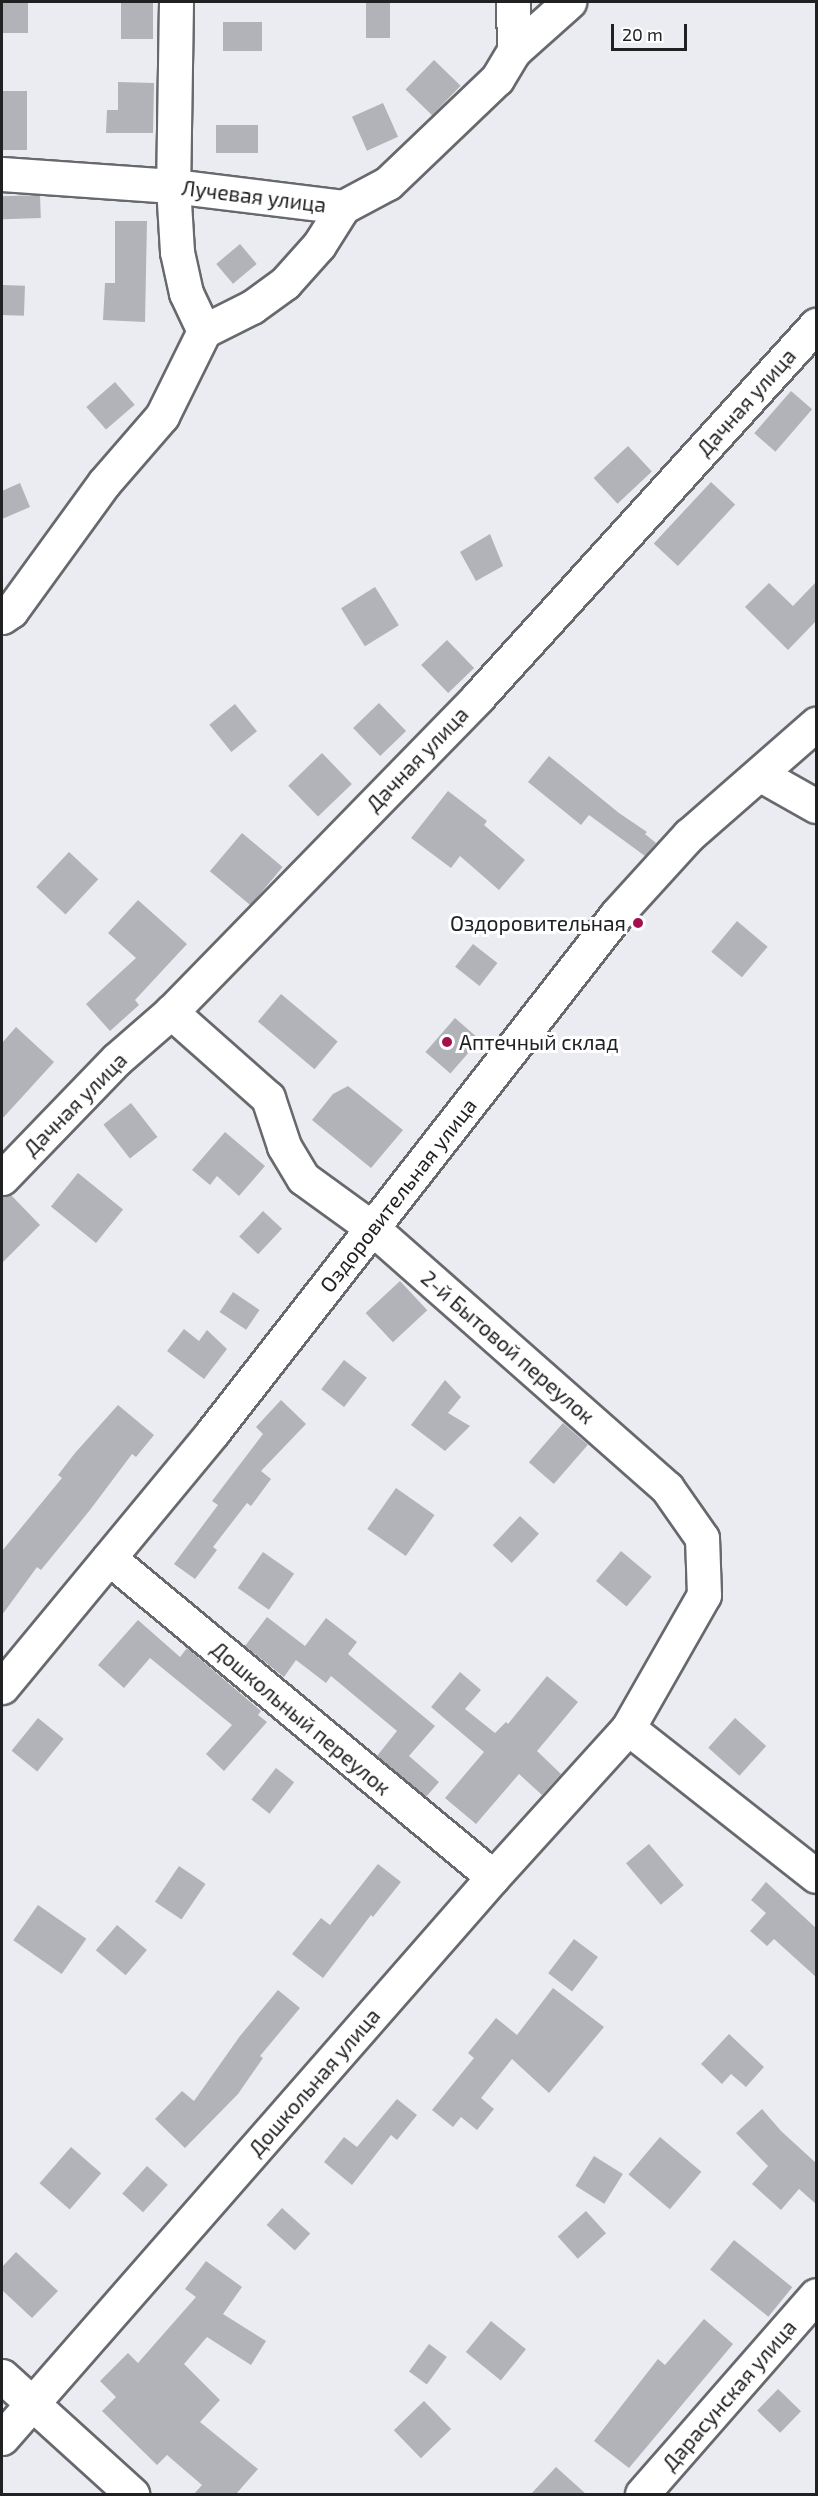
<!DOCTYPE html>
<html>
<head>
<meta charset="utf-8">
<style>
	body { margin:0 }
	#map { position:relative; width:818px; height:2496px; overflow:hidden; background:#eaecf1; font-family:"Exo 2",sans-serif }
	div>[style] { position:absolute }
	.building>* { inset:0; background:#b1b3b8; transform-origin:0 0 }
	.roads { filter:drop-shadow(2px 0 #67696d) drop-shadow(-2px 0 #67696d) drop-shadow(0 2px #67696d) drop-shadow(0 -2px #67696d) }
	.minor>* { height:33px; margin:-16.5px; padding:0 16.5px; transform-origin:16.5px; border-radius:16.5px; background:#fff }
	.dots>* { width:16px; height:16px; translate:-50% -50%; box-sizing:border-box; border:3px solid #fff; border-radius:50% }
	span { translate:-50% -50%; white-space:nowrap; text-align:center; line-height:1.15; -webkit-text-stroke:6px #fff; paint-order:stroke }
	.street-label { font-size:21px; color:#202123 }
	.poi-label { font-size:21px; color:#202123 }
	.right { translate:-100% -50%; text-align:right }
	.left { translate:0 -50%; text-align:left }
	.frame { position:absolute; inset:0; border:3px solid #202123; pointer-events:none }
	.scale { position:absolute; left:611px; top:24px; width:76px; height:27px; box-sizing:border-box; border:3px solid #202123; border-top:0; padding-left:8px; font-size:18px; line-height:21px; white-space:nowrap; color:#202123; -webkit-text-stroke:4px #fff; paint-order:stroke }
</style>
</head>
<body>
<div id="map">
	<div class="building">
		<i style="left:2px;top:2px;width:26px;height:31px"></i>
		<i style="left:121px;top:2px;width:32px;height:37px"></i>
		<i style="left:366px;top:2px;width:24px;height:36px"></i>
		<i style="left:223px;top:22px;width:39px;height:29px"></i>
		<i style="left:434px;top:60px;width:37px;height:41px;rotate:44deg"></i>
		<i style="clip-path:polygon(118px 82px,154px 83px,153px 133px,106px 133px,107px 110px,118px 110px)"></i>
		<i style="left:2px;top:91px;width:25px;height:59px"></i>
		<i style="left:383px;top:103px;width:37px;height:34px;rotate:66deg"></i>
		<i style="left:258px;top:125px;width:28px;height:42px;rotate:90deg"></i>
		<i style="left:40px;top:195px;width:23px;height:38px;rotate:88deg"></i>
		<i style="clip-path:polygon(115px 221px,147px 221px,145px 322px,103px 320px,105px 283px,115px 283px)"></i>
		<i style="left:240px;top:244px;width:26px;height:31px;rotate:50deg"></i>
		<i style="left:2px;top:285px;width:23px;height:30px;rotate:2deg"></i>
		<i style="left:115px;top:382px;width:30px;height:38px;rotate:49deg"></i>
		<i style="left:791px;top:391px;width:28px;height:56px;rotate:41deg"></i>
		<i style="left:628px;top:446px;width:35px;height:47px;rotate:47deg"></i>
		<i style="left:711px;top:482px;width:33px;height:84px;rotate:43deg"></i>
		<i style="clip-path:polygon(20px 483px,30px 507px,2px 519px,2px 491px)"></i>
		<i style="clip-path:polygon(490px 534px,503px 566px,476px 581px,460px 552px)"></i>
		<i style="clip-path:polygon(816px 582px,816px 621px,788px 650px,745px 607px,769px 583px,793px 606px)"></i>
		<i style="left:375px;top:587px;width:45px;height:40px;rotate:58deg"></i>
		<i style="left:447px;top:640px;width:39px;height:36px;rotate:46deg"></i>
		<i style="left:379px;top:703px;width:39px;height:36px;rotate:46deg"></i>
		<i style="left:235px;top:704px;width:35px;height:33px;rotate:51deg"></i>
		<i style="left:322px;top:753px;width:43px;height:47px;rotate:46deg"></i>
		<i style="clip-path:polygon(549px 756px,619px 813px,647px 832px,645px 834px,656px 843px,645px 856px,589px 815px,581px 825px,528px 782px)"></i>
		<i style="clip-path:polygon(448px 791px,487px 821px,484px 825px,525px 860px,499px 890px,460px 856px,451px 868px,411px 838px)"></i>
		<i style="left:242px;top:833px;width:53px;height:50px;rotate:40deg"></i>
		<i style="left:69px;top:852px;width:40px;height:48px;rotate:43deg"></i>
		<i style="clip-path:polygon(138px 900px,187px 944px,135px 1000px,139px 1005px,110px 1031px,86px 1004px,136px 958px,108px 933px)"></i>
		<i style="left:737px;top:921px;width:40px;height:40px;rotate:40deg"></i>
		<i style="left:473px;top:944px;width:31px;height:29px;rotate:38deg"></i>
		<i style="left:281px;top:994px;width:74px;height:36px;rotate:40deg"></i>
		<i style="left:455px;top:1018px;width:33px;height:45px;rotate:41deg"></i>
		<i style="clip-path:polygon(16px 1027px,54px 1062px,2px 1119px,2px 1043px)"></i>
		<i style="clip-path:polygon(348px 1086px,403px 1130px,371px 1168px,312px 1120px,333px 1094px)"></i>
		<i style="left:131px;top:1103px;width:43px;height:35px;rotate:52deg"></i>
		<i style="clip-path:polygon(225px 1132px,265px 1166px,239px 1196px,217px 1176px,210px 1185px,192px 1170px)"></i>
		<i style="left:78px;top:1173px;width:58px;height:43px;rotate:39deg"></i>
		<i style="clip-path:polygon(10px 1194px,40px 1225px,2px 1263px,2px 1196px)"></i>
		<i style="left:263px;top:1211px;width:26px;height:35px;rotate:43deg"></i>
		<i style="left:400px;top:1281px;width:40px;height:47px;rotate:47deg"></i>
		<i style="left:233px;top:1292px;width:32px;height:24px;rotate:34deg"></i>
		<i style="clip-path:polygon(184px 1329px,199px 1341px,207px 1330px,227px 1349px,204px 1379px,167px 1351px)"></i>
		<i style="left:344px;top:1360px;width:29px;height:37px;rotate:38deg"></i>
		<i style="clip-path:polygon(445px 1380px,461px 1397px,448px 1413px,470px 1426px,445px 1451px,411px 1425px)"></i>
		<i style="clip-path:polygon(281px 1400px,306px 1424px,261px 1471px,271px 1479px,251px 1506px,247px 1503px,213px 1547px,217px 1550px,195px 1579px,174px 1564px,218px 1505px,212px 1501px,263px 1434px,256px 1427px)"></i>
		<i style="clip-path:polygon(118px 1405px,154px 1435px,136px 1457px,132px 1454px,90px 1510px,41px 1570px,37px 1567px,2px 1615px,2px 1551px,62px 1478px,58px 1475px,75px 1453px)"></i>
		<i style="left:563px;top:1423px;width:33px;height:52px;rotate:41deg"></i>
		<i style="left:396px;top:1488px;width:47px;height:50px;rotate:35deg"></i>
		<i style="left:520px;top:1516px;width:26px;height:40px;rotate:43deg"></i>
		<i style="left:621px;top:1551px;width:40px;height:39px;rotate:40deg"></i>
		<i style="left:263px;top:1552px;width:38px;height:44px;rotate:35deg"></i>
		<i style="clip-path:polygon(267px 1617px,305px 1646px,326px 1618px,357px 1642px,348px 1654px,435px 1726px,409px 1756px,439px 1782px,426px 1797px,377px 1756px,397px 1731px,331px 1676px,326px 1683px,296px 1660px,284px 1677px,245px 1646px)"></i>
		<i style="clip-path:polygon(138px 1620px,180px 1657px,187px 1648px,261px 1711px,258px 1715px,267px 1722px,224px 1771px,206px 1754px,232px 1725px,150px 1658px,124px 1688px,98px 1665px)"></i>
		<i style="clip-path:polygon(460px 1672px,481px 1690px,465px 1709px,495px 1733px,506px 1722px,508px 1724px,547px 1676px,578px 1702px,537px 1751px,561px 1774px,542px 1795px,519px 1774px,476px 1824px,445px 1798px,484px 1752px,431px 1707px)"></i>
		<i style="left:38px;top:1718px;width:33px;height:42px;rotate:39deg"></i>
		<i style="left:735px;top:1718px;width:42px;height:40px;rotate:42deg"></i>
		<i style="left:276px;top:1768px;width:23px;height:40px;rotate:38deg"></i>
		<i style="left:649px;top:1844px;width:54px;height:30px;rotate:50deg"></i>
		<i style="clip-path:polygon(378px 1864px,401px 1882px,373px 1917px,371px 1915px,323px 1978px,292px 1954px,321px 1918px,330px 1925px)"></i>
		<i style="left:179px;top:1866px;width:32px;height:43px;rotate:34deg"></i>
		<i style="clip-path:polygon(766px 1882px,816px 1928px,816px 1977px,774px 1939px,767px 1946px,750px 1931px,766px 1913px,751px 1900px)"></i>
		<i style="left:38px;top:1905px;width:59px;height:43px;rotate:35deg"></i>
		<i style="left:117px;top:1925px;width:39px;height:33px;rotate:40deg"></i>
		<i style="left:574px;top:1939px;width:30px;height:43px;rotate:37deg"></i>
		<i style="clip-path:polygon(553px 1988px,604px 2027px,549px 2093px,512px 2059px,481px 2098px,494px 2109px,477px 2130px,461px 2117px,453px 2127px,432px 2110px,474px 2058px,468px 2053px,496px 2018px,517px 2035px)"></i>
		<i style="clip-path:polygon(278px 1990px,300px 2008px,260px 2056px,263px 2058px,238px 2094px,185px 2148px,155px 2119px,182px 2091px,194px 2101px,240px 2036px)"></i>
		<i style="clip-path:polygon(729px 2034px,764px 2067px,746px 2087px,731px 2074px,722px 2084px,701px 2064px)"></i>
		<i style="clip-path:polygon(397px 2099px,417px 2115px,397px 2140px,391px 2135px,352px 2185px,324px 2162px,344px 2137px,357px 2147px)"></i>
		<i style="clip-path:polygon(762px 2109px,781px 2131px,816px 2163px,816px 2204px,799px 2189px,781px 2210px,752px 2184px,768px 2166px,736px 2133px)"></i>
		<i style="left:660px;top:2137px;width:54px;height:49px;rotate:40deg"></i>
		<i style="left:71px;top:2147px;width:40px;height:48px;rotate:41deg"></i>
		<i style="left:594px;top:2156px;width:34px;height:35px;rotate:32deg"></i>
		<i style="left:147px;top:2166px;width:28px;height:37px;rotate:42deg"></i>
		<i style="left:282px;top:2208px;width:38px;height:23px;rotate:42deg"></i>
		<i style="left:586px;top:2211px;width:30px;height:38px;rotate:48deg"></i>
		<i style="left:734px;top:2240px;width:75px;height:38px;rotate:39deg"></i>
		<i style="clip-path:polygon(16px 2252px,58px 2291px,32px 2318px,2px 2290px,2px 2267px)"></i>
		<i style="clip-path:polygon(206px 2261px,242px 2287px,223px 2314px,266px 2341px,251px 2365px,207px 2337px,184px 2364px,220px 2400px,200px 2422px,258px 2469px,236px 2494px,194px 2494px,202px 2485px,167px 2455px,157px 2465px,102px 2411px,116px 2397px,100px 2381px,128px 2353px,138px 2363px,196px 2297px,185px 2289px)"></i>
		<i style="clip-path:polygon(704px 2319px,733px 2344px,629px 2468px,594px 2441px,658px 2359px,665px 2365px)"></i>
		<i style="left:491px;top:2321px;width:45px;height:40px;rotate:39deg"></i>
		<i style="left:429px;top:2344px;width:22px;height:34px;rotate:36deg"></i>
		<i style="left:778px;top:2389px;width:32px;height:30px;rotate:44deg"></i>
		<i style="left:424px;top:2401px;width:39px;height:42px;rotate:46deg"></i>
		<i style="clip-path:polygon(556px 2467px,586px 2494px,531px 2494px)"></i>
	</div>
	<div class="roads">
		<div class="minor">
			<i style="left:176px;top:2px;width:184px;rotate:90.9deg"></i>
			<i style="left:173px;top:186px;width:66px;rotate:86.5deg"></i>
			<i style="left:177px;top:252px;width:42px;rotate:77.6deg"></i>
			<i style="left:186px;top:293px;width:42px;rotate:64.7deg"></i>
			<i style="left:513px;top:2px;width:49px;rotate:88.8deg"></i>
			<i style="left:2px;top:174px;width:171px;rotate:4deg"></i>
			<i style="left:173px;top:186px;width:171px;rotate:7deg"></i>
			<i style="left:343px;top:207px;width:51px;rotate:-28.1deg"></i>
			<i style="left:388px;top:183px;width:151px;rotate:-43.7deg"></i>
			<i style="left:497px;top:79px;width:33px;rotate:-59deg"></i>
			<i style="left:514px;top:51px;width:74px;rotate:-41.7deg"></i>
			<i style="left:2px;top:617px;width:11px;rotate:-34deg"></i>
			<i style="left:11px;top:611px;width:158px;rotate:-54deg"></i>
			<i style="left:104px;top:483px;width:89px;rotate:-49.1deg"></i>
			<i style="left:162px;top:416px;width:95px;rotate:-63.7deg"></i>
			<i style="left:204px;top:331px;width:54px;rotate:-26.6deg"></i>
			<i style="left:252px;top:307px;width:41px;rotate:-36deg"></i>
			<i style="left:285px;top:283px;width:51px;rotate:-48.2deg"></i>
			<i style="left:319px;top:245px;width:45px;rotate:-57.7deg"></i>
			<i style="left:761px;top:775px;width:63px;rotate:29.4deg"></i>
			<i style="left:2px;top:1178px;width:165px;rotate:-46deg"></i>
			<i style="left:117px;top:1059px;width:72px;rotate:-41deg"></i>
			<i style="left:171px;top:1012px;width:440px;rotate:-45.7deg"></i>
			<i style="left:478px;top:697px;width:503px;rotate:-47.74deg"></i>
			<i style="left:109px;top:1558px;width:499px;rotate:39.7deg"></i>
			<i style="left:2px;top:1687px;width:330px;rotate:-50.4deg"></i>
			<i style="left:212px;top:1433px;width:658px;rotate:-52.03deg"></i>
			<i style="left:617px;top:914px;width:107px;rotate:-47.7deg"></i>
			<i style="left:689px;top:835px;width:169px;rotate:-41.2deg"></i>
			<i style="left:628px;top:1728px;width:239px;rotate:38.2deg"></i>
			<i style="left:2px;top:2376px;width:176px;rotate:42.2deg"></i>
			<i style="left:2px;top:2438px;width:746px;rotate:-48.81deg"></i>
			<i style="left:493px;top:1877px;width:201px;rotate:-47.8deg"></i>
			<i style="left:628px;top:1728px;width:153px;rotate:-60.3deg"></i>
			<i style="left:704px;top:1595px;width:57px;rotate:-92deg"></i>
			<i style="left:702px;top:1538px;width:61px;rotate:-125deg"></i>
			<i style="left:667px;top:1488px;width:393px;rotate:-138.6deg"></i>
			<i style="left:372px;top:1228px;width:85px;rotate:-144.1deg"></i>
			<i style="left:303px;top:1178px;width:37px;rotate:-121deg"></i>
			<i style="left:284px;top:1146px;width:51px;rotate:-108.4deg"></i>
			<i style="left:268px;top:1098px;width:130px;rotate:-138.4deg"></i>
			<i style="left:642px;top:2494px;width:264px;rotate:-48.8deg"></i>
		</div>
	</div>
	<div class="dots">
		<i style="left:638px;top:923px;background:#a4104e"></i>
		<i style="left:447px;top:1042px;background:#a4104e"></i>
	</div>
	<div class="street-label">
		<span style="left:254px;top:196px;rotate:7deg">Лучевая улица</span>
		<span style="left:746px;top:402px;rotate:-48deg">Дачная улица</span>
		<span style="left:417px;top:759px;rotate:-46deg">Дачная улица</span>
		<span style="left:75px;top:1104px;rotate:-45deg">Дачная улица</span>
		<span style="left:398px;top:1195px;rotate:-52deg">Оздоровительная улица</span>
		<span style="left:508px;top:1347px;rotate:41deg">2-й Бытовой переулок</span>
		<span style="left:301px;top:1718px;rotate:40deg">Дошкольный переулок</span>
		<span style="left:314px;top:2082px;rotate:-49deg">Дошкольная улица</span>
		<span style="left:729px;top:2395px;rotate:-49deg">Дарасунская улица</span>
	</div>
	<div class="poi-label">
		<span class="right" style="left:626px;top:923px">Оздоровительная</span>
		<span class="left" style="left:459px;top:1042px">Аптечный склад</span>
	</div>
	<div class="frame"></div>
	<div class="scale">20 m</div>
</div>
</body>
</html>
